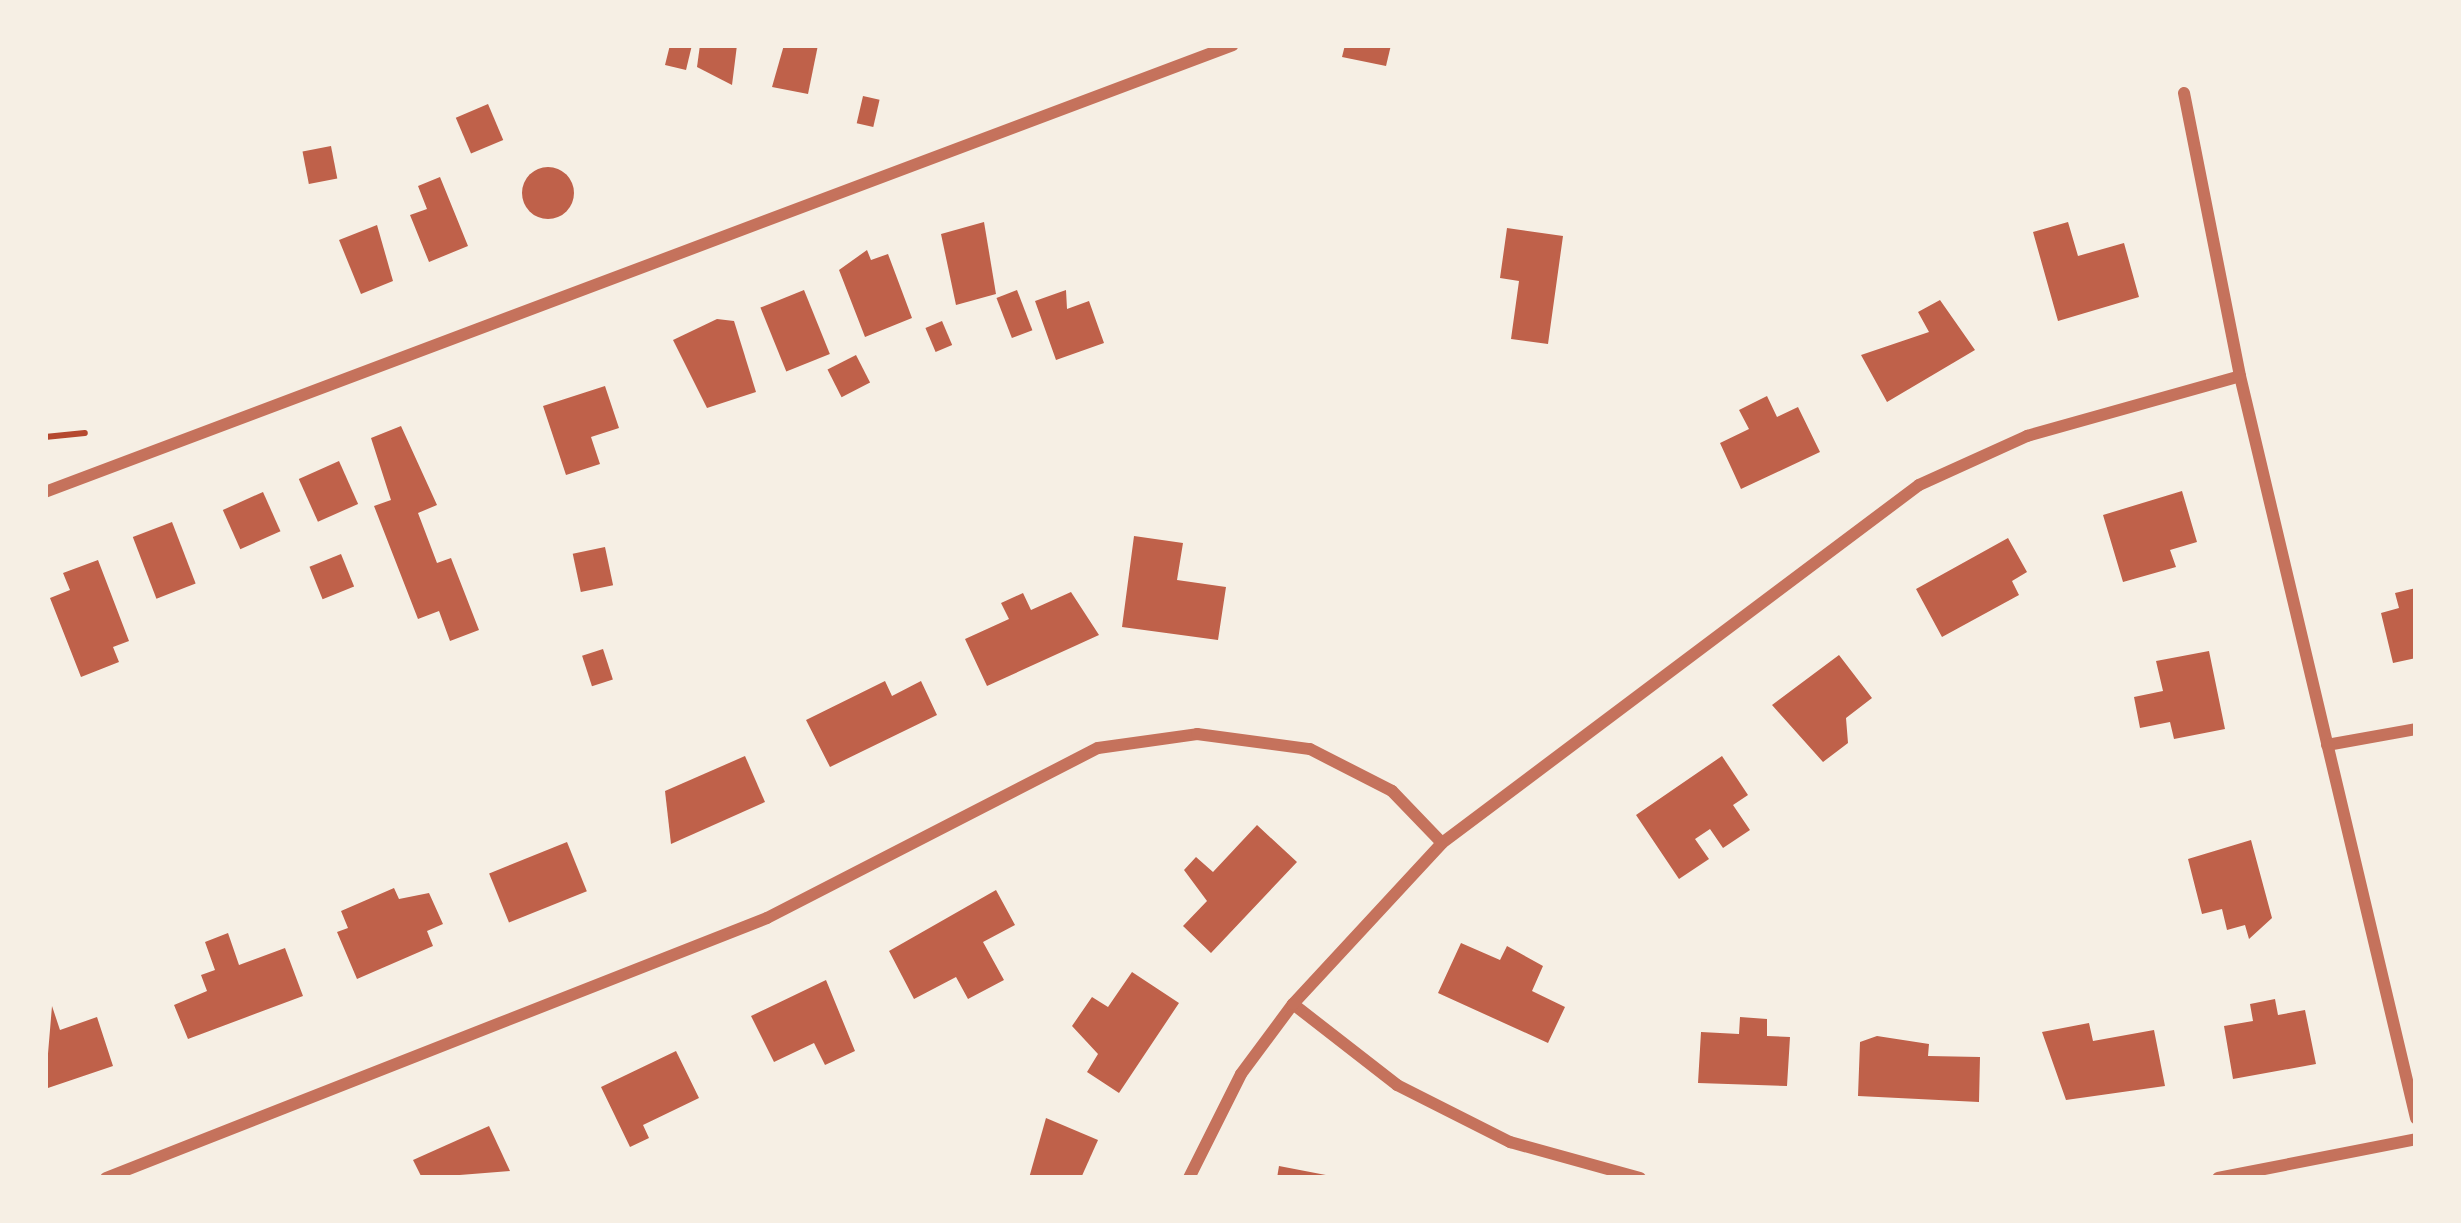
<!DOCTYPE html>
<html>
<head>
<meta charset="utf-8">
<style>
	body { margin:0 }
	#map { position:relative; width:2461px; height:1223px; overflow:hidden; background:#f6efe4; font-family:Raleway,sans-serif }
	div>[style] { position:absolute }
	.building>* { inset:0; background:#bf614a; transform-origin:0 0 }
	.round { border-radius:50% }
	.path>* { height:6px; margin:-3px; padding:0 3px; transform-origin:3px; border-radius:3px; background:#b5482f }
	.minor>* { height:12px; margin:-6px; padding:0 6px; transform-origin:6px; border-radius:6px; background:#c5725c }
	span { translate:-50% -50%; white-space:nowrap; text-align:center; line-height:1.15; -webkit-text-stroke:12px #f6efe4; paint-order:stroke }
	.frame { position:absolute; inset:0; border:48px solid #f6efe4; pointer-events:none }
</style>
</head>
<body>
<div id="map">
	<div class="building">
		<i style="clip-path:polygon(670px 45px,692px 45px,686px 70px,665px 65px)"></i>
		<i style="clip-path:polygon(700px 45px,737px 45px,732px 85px,697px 67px)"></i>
		<i style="clip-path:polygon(784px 45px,818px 45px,808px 94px,772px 87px)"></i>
		<i style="clip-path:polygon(1345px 45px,1391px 45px,1386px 66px,1342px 57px)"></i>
		<i style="left:863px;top:96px;width:17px;height:28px;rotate:13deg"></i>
		<i style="left:488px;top:104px;width:39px;height:35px;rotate:67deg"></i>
		<i style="left:331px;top:146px;width:33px;height:29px;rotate:79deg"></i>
		<i class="round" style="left:522px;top:167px;width:52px;height:52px"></i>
		<i style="clip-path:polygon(440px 177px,468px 246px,429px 262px,410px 215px,427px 209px,418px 186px)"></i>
		<i style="clip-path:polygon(984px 222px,996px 294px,956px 305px,941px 234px)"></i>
		<i style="clip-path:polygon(2068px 222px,2078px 256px,2124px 243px,2139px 297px,2058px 321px,2033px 232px)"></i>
		<i style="clip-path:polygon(377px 225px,393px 281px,361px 294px,339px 240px)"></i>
		<i style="clip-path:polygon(1507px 228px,1563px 236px,1548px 344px,1511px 339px,1519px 281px,1500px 278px)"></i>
		<i style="clip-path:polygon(867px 250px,871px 260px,888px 254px,912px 318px,865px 337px,839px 270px)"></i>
		<i style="left:804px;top:290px;width:69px;height:47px;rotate:68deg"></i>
		<i style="left:1017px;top:290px;width:43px;height:22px;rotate:69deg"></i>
		<i style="clip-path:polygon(1066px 290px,1067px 309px,1089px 301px,1104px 343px,1056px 360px,1035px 301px)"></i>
		<i style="clip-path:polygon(1940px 300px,1975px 350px,1887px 402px,1861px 355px,1929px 332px,1918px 312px)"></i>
		<i style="clip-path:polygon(717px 319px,734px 321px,756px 392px,707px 408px,673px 340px)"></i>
		<i style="left:942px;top:321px;width:26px;height:18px;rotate:67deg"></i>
		<i style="left:856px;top:355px;width:31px;height:32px;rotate:63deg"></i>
		<i style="clip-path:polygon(605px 386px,619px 428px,591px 437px,600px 464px,566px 475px,543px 406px)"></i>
		<i style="clip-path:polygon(1767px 396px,1777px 417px,1798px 407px,1820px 452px,1741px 489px,1720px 443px,1749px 429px,1739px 410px)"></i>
		<i style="clip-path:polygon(401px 426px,437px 505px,418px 513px,437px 563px,451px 558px,479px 630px,450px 641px,439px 611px,418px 619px,374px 506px,391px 500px,371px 438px)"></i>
		<i style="left:339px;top:461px;width:47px;height:44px;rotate:66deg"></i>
		<i style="clip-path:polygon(2182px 491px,2197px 542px,2170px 550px,2176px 567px,2123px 582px,2103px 515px)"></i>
		<i style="left:263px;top:492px;width:43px;height:44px;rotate:66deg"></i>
		<i style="left:172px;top:522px;width:66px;height:42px;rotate:69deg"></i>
		<i style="clip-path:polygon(1134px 536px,1183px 543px,1177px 580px,1226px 587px,1218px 640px,1122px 627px)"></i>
		<i style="clip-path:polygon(2008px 538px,2027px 572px,2012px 581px,2019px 595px,1942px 637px,1916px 589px)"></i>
		<i style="left:605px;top:547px;width:39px;height:33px;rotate:78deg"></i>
		<i style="left:341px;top:554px;width:35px;height:34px;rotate:68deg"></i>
		<i style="clip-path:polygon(98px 560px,129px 641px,113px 647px,119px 662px,81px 677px,50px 598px,70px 590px,63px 573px)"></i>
		<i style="clip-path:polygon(2416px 588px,2416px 658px,2393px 663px,2381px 613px,2399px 608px,2395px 593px)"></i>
		<i style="clip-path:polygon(1071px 592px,1099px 635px,987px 686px,965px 639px,1009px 619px,1001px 603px,1023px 593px,1031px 610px)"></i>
		<i style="left:603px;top:649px;width:32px;height:22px;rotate:72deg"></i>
		<i style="clip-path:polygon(2209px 651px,2225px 729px,2174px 739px,2170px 722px,2140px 728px,2134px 697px,2163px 691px,2156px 661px)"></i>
		<i style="clip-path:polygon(1839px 655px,1872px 698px,1846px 718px,1848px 743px,1823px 762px,1772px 705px)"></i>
		<i style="clip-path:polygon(885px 681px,892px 696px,921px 681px,937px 715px,830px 767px,806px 720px)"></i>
		<i style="clip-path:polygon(745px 756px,765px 802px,671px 844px,665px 791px)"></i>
		<i style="clip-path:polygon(1722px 756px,1748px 795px,1733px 805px,1750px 830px,1723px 848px,1710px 829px,1695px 839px,1709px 859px,1679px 879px,1636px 815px)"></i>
		<i style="clip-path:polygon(1257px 825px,1297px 862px,1211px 953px,1183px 926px,1207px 901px,1184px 870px,1196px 857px,1213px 872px)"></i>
		<i style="clip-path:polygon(2251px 840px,2272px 918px,2249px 939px,2245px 925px,2227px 930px,2222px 909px,2202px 914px,2188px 859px)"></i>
		<i style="left:567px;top:842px;width:53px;height:84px;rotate:68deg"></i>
		<i style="clip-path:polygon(394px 888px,399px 899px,429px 893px,443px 924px,427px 931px,433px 946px,357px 979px,337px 932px,348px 928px,341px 911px)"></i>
		<i style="clip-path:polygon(996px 890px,1015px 925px,983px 942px,1004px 980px,968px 999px,956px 977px,914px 999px,889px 951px)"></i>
		<i style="clip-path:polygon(228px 933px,239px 965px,285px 948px,303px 996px,188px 1039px,174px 1005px,207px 991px,201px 975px,215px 970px,205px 942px)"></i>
		<i style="clip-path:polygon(1461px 943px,1500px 960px,1507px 946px,1543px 966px,1532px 991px,1565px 1007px,1548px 1043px,1438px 993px)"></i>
		<i style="clip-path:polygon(1132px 972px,1179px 1003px,1119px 1093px,1087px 1072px,1098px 1054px,1072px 1026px,1092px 997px,1108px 1007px)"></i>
		<i style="clip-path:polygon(826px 980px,855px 1051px,825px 1065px,814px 1043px,774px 1062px,751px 1016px)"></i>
		<i style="clip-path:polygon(2275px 999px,2278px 1015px,2305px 1010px,2316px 1064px,2233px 1079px,2224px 1026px,2253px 1021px,2250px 1004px)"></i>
		<i style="clip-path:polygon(52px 1006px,60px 1030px,97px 1017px,113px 1066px,45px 1089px)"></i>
		<i style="clip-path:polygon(1740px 1017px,1767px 1019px,1767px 1036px,1790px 1037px,1787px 1086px,1698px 1083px,1701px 1032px,1739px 1034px)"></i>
		<i style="clip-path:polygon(2089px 1023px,2093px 1041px,2154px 1030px,2165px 1086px,2066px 1100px,2042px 1032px)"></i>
		<i style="clip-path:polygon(1877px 1036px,1929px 1044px,1928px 1056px,1980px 1057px,1979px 1102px,1858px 1096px,1860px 1042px)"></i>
		<i style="clip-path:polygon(676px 1051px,699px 1098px,643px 1125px,649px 1138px,630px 1147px,601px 1087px)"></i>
		<i style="clip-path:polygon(1046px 1118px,1098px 1140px,1081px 1178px,1029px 1178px)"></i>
		<i style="clip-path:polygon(489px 1126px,510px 1171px,422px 1178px,413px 1160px)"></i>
		<i style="clip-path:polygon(1279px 1166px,1331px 1176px,1330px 1178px,1277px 1178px)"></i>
	</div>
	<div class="path">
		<i style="left:45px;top:437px;width:40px;rotate:-5.7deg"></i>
	</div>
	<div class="minor">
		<i style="left:2184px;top:93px;width:288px;rotate:78.8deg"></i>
		<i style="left:2240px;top:376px;width:763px;rotate:76.66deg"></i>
		<i style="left:45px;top:492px;width:1269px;rotate:-20.62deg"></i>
		<i style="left:2327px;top:745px;width:90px;rotate:-10.2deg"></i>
		<i style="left:1293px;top:1004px;width:132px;rotate:37.9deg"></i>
		<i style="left:1397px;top:1085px;width:127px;rotate:26.8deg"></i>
		<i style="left:1510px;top:1142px;width:135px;rotate:15.5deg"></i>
		<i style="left:106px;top:1178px;width:710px;rotate:-21.47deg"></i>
		<i style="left:767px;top:918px;width:372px;rotate:-27.2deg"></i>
		<i style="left:1098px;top:748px;width:100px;rotate:-8deg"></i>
		<i style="left:1197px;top:734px;width:114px;rotate:7.6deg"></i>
		<i style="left:1310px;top:749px;width:92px;rotate:27.1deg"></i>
		<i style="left:1392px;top:791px;width:72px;rotate:46.1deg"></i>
		<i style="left:1189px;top:1178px;width:116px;rotate:-63.4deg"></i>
		<i style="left:1241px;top:1074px;width:87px;rotate:-53.4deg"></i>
		<i style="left:1293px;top:1004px;width:219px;rotate:-47.2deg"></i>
		<i style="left:1442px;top:843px;width:596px;rotate:-36.89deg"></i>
		<i style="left:1919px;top:485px;width:119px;rotate:-24.4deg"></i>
		<i style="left:2027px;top:436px;width:221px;rotate:-15.7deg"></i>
		<i style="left:2218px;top:1178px;width:202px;rotate:-11.1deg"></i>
	</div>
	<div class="frame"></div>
</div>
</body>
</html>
